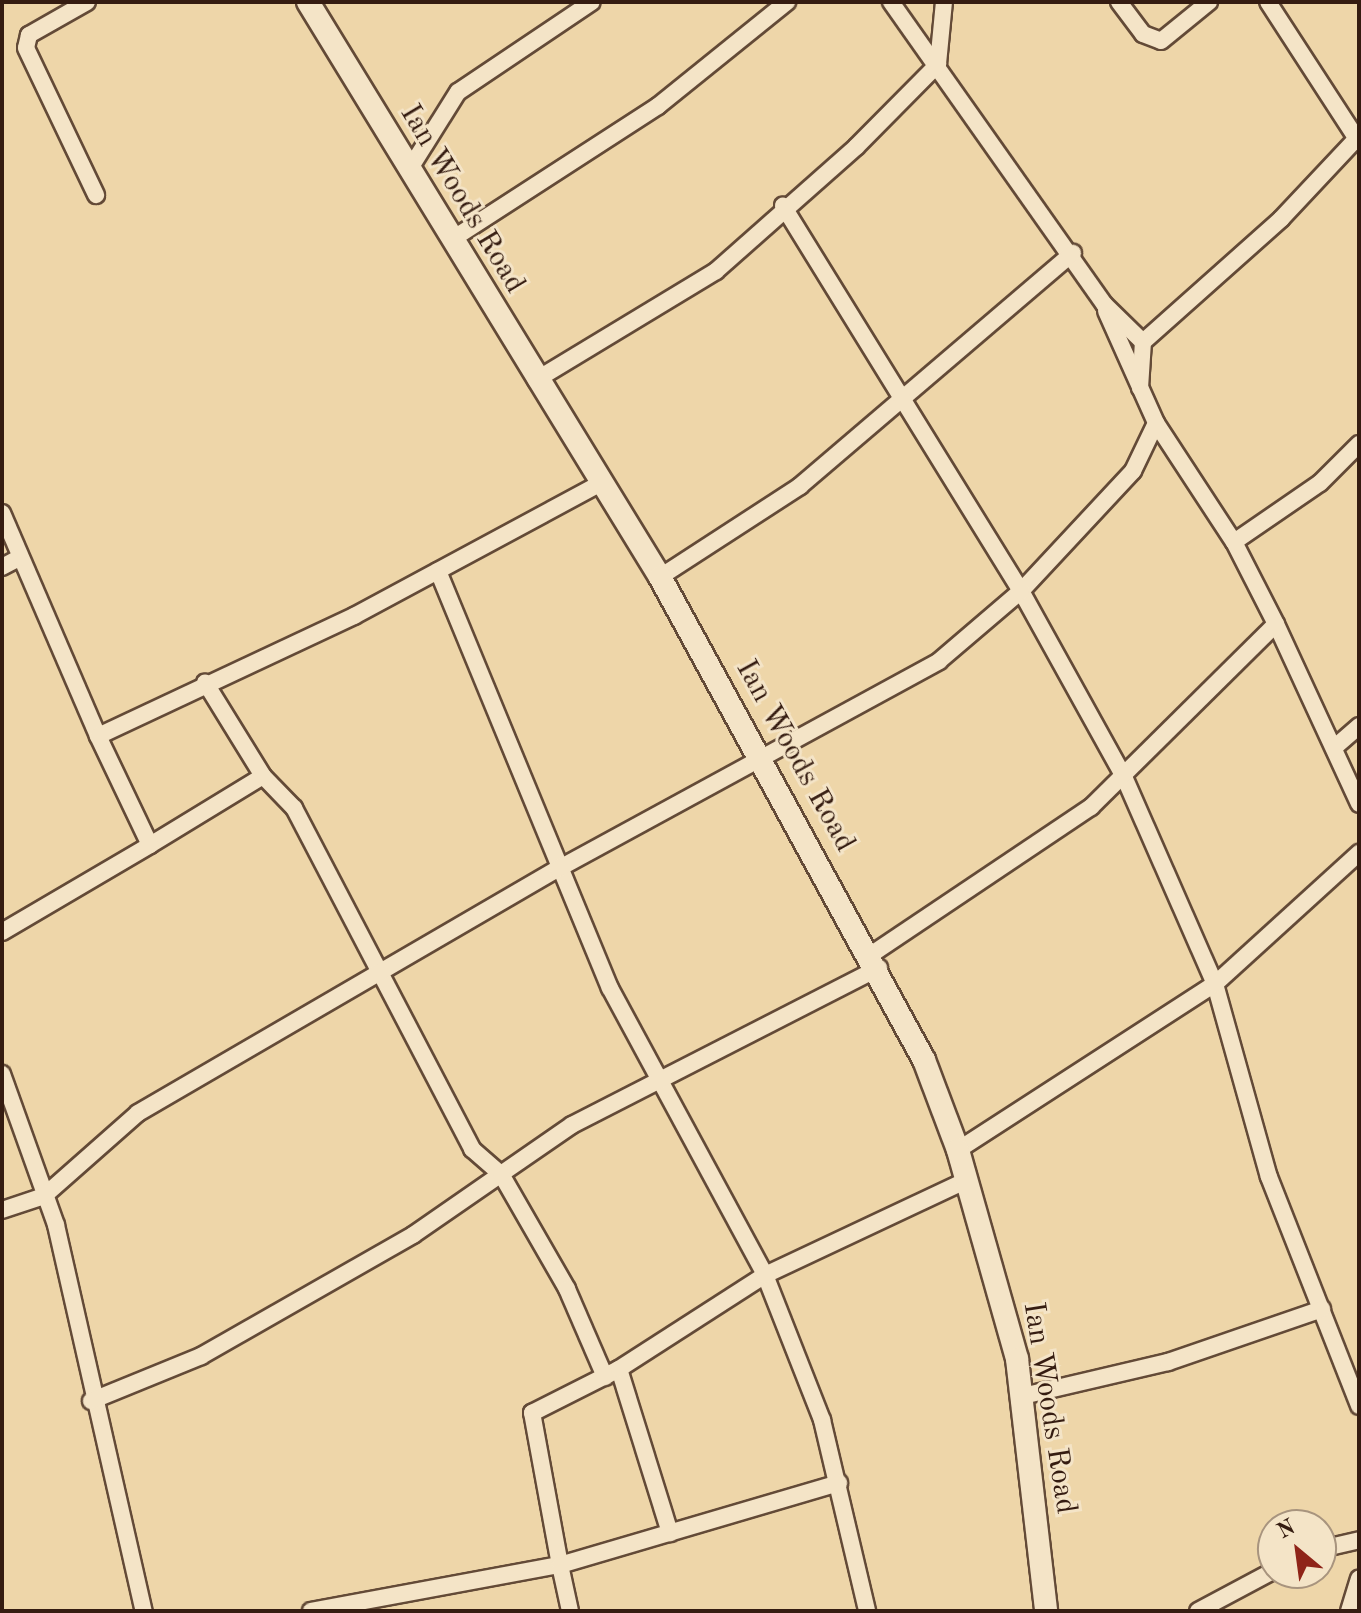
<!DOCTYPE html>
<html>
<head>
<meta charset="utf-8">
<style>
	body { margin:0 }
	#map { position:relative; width:1361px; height:1613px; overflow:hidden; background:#eed6a9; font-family:"Old Standard TT",serif }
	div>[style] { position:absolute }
	.roads { filter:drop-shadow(2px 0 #634a37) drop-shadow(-2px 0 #634a37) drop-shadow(0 2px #634a37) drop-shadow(0 -2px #634a37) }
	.street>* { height:16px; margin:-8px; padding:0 8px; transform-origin:8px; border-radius:8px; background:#f4e4c7 }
	.secondary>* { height:22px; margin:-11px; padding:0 11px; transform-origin:11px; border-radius:11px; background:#f4e4c7 }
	span { translate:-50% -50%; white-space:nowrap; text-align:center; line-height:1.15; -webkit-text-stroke:6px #f4e4c7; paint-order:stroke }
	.street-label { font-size:30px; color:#351c11 }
	.frame { position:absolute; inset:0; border:4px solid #351c11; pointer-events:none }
	.north { position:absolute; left:1257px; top:1509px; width:80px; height:80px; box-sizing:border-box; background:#f4e4c7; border:2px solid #a8947e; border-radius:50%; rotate:331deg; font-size:22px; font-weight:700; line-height:32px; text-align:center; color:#351c11 }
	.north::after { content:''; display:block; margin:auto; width:28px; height:36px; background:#8f2418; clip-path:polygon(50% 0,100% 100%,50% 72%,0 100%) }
</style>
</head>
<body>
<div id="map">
	<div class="roads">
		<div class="street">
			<i style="left:87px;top:2px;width:67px;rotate:150.4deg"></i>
			<i style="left:29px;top:35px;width:13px;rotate:103deg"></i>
			<i style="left:26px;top:48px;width:163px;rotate:64.5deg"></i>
			<i style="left:891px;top:2px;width:370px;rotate:54.8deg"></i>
			<i style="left:1104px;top:304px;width:54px;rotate:44.3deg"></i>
			<i style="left:1143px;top:342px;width:185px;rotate:-41.7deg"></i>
			<i style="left:1281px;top:219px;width:114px;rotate:-46.8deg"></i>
			<i style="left:1119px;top:2px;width:40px;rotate:53deg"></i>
			<i style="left:1143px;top:34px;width:19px;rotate:21deg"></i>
			<i style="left:1161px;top:41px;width:62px;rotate:-39.1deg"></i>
			<i style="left:1268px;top:2px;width:167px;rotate:57deg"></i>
			<i style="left:409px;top:170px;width:92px;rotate:-57.9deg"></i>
			<i style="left:458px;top:92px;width:161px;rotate:-33.9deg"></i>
			<i style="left:451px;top:240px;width:247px;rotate:-32.9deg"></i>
			<i style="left:658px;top:106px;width:166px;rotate:-38.9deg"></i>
			<i style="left:1106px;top:311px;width:123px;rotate:65.9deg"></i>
			<i style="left:1156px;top:423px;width:142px;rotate:56.8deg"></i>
			<i style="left:536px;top:380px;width:210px;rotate:-31.2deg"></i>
			<i style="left:716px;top:271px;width:187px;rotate:-41.5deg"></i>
			<i style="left:856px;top:147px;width:117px;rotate:-45.3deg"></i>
			<i style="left:938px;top:64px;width:62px;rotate:-84.5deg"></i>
			<i style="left:1140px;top:388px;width:46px;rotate:-86.3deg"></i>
			<i style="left:1156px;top:423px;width:53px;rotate:115.6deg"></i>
			<i style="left:1133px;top:471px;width:164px;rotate:133deg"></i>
			<i style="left:1021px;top:591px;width:215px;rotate:61deg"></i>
			<i style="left:1125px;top:779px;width:224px;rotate:66.3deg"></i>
			<i style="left:1215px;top:984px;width:200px;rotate:74.4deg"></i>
			<i style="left:1269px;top:1177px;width:246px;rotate:68.5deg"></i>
			<i style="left:2px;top:513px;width:243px;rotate:66.7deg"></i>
			<i style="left:2px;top:567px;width:21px;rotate:-28deg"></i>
			<i style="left:438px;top:571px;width:451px;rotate:67.6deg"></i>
			<i style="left:610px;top:988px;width:326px;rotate:61.6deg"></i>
			<i style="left:765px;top:1275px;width:156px;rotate:68.5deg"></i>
			<i style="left:822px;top:1420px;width:196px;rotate:76.7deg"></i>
			<i style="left:660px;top:577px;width:167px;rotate:-33deg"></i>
			<i style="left:800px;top:486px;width:359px;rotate:-40.5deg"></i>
			<i style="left:1276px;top:624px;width:198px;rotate:65.2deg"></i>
			<i style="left:1335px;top:747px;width:32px;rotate:-41deg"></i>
			<i style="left:263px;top:776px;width:45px;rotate:45.9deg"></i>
			<i style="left:294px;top:808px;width:385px;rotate:62.4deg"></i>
			<i style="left:472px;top:1149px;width:38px;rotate:41deg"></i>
			<i style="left:501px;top:1174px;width:86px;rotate:-34.6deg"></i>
			<i style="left:572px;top:1125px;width:345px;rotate:-27.1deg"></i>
			<i style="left:150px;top:845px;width:132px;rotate:-31.4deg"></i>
			<i style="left:263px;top:776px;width:110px;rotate:-121.7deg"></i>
			<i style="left:2px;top:932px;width:172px;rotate:-30.4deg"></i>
			<i style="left:150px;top:845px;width:121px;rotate:-115.5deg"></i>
			<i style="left:98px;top:736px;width:283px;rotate:-25.1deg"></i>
			<i style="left:354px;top:616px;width:281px;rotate:-28.3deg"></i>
			<i style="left:872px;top:954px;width:264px;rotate:-33.9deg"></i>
			<i style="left:1091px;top:807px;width:260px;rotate:-44.7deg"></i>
			<i style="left:1276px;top:624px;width:92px;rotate:-117.1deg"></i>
			<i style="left:1234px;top:542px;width:104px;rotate:-34.5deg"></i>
			<i style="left:1320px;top:483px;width:55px;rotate:-45deg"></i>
			<i style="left:2px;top:1074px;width:160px;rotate:70.3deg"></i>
			<i style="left:56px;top:1225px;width:396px;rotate:77.2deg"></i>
			<i style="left:958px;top:1150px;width:306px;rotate:-32.9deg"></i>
			<i style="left:1215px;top:984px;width:195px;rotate:-42.3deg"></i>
			<i style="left:2px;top:1210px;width:44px;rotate:-18.4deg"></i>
			<i style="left:44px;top:1196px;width:125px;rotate:-41.4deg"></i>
			<i style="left:138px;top:1113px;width:486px;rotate:-30.2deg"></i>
			<i style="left:558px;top:869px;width:434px;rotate:-28.6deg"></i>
			<i style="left:939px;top:661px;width:108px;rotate:-40.5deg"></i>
			<i style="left:1021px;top:591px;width:453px;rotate:-121.7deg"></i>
			<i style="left:619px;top:1369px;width:172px;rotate:72.7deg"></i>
			<i style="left:1023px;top:1396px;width:149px;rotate:-13.2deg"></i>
			<i style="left:1168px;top:1362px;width:163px;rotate:-19deg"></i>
			<i style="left:91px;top:1401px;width:119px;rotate:-22.2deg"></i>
			<i style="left:201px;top:1356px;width:244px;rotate:-29.7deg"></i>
			<i style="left:413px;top:1235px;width:107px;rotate:-34.7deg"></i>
			<i style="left:501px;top:1174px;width:133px;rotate:60.1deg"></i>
			<i style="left:567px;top:1289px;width:96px;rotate:66.6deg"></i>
			<i style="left:1321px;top:1549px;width:39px;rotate:-13deg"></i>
			<i style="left:311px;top:1611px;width:253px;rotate:-10.5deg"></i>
			<i style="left:560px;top:1565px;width:155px;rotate:-100.4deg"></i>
			<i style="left:532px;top:1413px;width:97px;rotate:-26.8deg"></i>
			<i style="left:619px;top:1369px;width:174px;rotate:-32.8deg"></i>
			<i style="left:765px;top:1275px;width:223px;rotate:-25.2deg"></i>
			<i style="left:570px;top:1611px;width:47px;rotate:-102.3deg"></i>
			<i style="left:560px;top:1565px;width:291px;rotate:-16.4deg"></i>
			<i style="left:1198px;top:1611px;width:85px;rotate:-28.1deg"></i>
			<i style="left:1349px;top:1611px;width:34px;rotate:-73deg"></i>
		</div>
		<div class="secondary">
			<i style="left:308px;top:2px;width:674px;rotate:58.53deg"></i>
			<i style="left:660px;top:577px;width:550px;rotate:61.34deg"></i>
			<i style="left:924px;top:1060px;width:96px;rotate:69.3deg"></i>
			<i style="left:958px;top:1150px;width:217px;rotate:74.2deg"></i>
			<i style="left:1017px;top:1359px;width:254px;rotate:83.4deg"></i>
		</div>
	</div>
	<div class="street-label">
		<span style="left:462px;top:199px;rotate:59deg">Ian Woods Road</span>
		<span style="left:795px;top:756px;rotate:61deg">Ian Woods Road</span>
		<span style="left:1049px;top:1408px;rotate:81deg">Ian Woods Road</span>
	</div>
	<div class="frame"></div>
	<div class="north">N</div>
</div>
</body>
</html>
